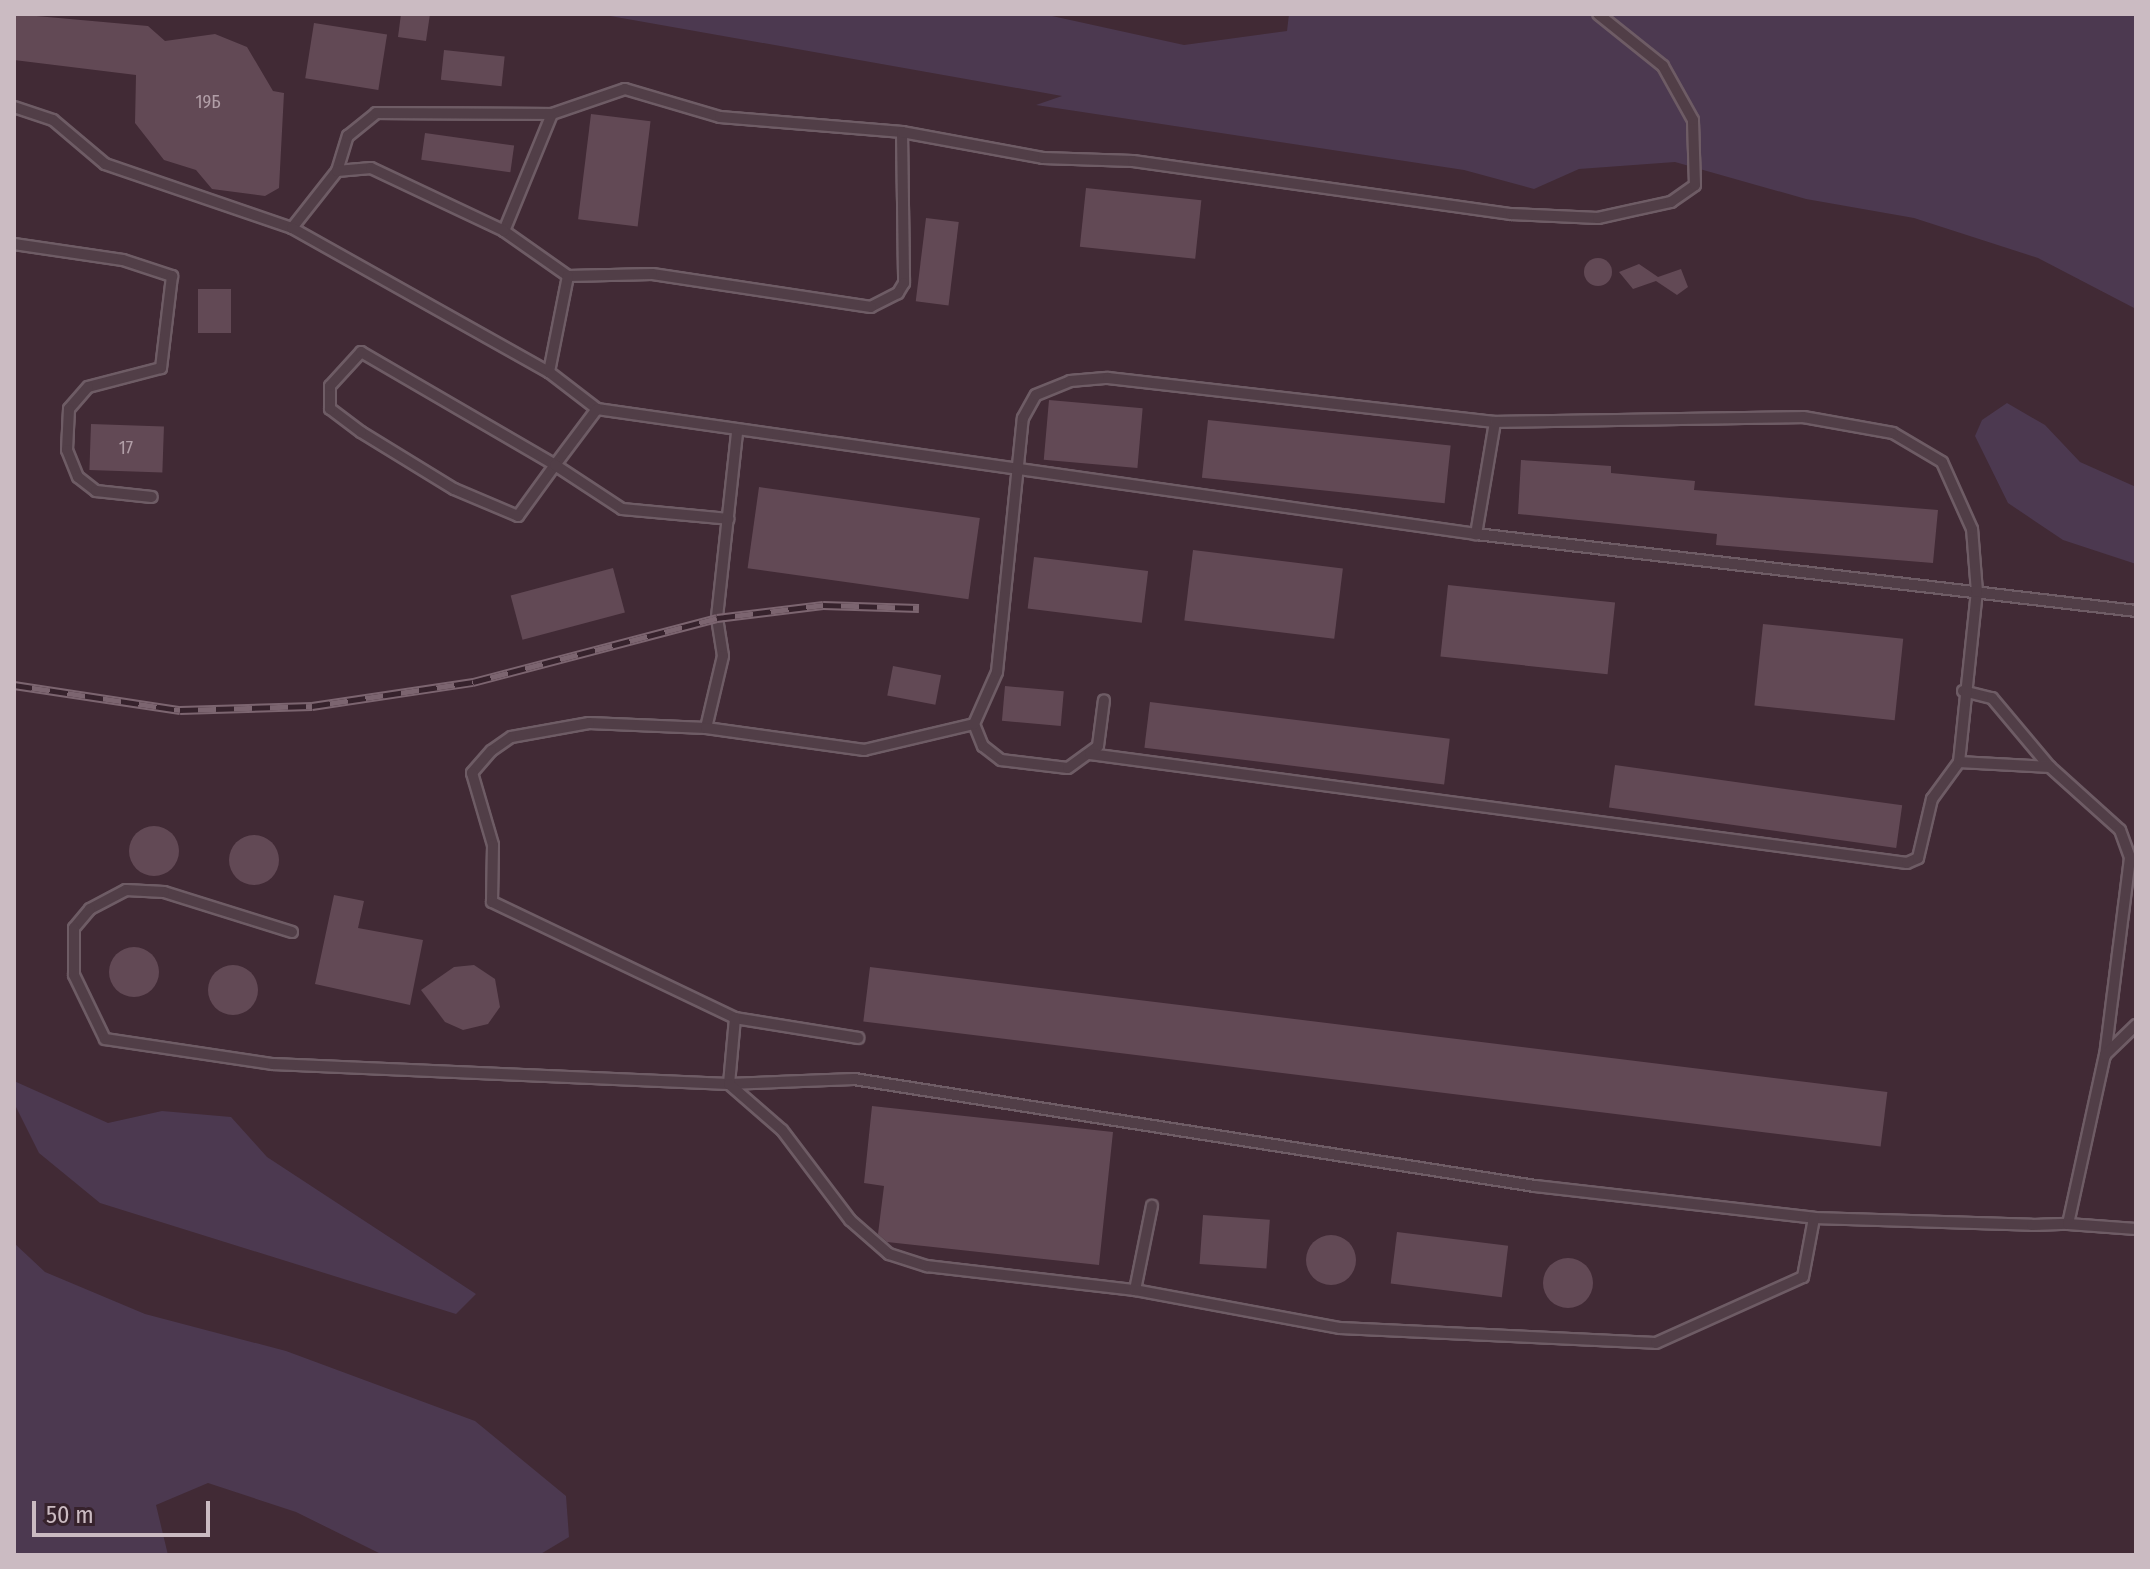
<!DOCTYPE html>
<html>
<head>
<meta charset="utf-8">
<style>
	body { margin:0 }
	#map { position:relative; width:2150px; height:1569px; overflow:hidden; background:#412a35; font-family:"Fira Sans Condensed",sans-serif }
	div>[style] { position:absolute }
	.green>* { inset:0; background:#4c3950 }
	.building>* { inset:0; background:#624955; transform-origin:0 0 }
	.round { border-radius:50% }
	.roads { filter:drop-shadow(2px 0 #6e5c65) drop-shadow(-2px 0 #6e5c65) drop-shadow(0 2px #6e5c65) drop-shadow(0 -2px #6e5c65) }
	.lane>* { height:10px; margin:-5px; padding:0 5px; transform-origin:5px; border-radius:5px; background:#513e47 }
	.rail>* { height:9px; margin-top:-4.5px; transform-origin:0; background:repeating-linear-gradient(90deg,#36222c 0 18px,#7c6570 0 36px); box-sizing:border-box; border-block:2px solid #7c6570 }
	span { translate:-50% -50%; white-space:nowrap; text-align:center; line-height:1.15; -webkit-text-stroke:6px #36222c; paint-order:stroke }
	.number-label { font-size:18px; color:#b19ea7 }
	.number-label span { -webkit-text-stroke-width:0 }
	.frame { position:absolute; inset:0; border:16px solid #cbbbc2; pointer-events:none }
	.scale { position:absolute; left:32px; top:1501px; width:178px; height:36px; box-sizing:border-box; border:4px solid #cbbbc2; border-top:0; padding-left:10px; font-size:24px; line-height:28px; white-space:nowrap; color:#cbbbc2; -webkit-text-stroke:6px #36222c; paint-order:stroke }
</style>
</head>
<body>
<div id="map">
	<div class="green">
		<i style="clip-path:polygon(599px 14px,1043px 14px,1184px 45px,1287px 31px,1289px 14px,2136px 14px,2136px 309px,2038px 258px,1914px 218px,1806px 199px,1675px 162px,1579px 169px,1534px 189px,1464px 170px,1036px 105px,1062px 96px)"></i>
		<i style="clip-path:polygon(2007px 403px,2045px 425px,2080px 462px,2136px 487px,2136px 564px,2063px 540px,2008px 503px,1975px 436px,1982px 420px)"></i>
		<i style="clip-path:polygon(14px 1081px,108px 1123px,162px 1111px,231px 1117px,267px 1157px,476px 1294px,456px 1314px,100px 1203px,39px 1153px,14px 1103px)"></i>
		<i style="clip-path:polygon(14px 1243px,45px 1272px,145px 1314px,286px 1351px,475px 1421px,566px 1496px,569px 1537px,539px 1555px,383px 1555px,296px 1512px,208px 1483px,156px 1505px,168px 1555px,14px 1555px)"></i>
	</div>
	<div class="building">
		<i style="clip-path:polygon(14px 14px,148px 26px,165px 41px,215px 34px,247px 47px,273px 91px,284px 93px,279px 188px,265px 196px,212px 189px,196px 170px,164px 160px,135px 123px,136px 75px,14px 60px)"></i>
		<i style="clip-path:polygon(401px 14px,430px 14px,426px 41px,398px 37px)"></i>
		<i style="left:314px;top:23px;width:74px;height:56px;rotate:9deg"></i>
		<i style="left:444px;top:50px;width:61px;height:30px;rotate:6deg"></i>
		<i style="left:591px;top:114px;width:60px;height:106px;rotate:7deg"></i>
		<i style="left:425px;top:133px;width:90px;height:27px;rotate:8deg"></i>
		<i style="left:1086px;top:188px;width:116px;height:59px;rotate:6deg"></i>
		<i style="left:926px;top:218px;width:33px;height:84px;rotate:7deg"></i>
		<i class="round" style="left:1584px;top:258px;width:28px;height:28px"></i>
		<i style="clip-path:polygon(1639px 264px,1658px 277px,1681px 269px,1688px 287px,1677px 295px,1656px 281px,1633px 289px,1619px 272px)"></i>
		<i style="left:198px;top:289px;width:33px;height:44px"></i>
		<i style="left:1049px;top:400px;width:94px;height:60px;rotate:5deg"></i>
		<i style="left:1208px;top:420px;width:244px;height:58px;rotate:6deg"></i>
		<i style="left:91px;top:424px;width:73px;height:46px;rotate:2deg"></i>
		<i style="clip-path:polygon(1521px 460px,1611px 466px,1611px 473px,1695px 481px,1694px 490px,1938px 510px,1933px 563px,1716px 545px,1717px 534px,1518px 514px)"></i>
		<i style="left:759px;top:487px;width:223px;height:82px;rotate:8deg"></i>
		<i style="left:1193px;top:550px;width:151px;height:71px;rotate:7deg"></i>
		<i style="left:1034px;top:557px;width:115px;height:52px;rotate:7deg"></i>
		<i style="left:613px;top:568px;width:46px;height:106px;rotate:75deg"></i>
		<i style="left:1448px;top:585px;width:168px;height:72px;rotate:6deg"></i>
		<i style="left:1763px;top:624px;width:141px;height:82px;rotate:6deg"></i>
		<i style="left:893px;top:666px;width:49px;height:30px;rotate:11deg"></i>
		<i style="left:1005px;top:686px;width:59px;height:35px;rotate:5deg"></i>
		<i style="left:1150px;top:702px;width:302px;height:46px;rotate:7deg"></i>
		<i style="left:1615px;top:765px;width:290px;height:43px;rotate:8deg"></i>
		<i class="round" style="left:129px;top:826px;width:50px;height:50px"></i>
		<i class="round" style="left:229px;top:835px;width:50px;height:50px"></i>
		<i style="clip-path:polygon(334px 895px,364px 901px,358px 928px,423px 940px,410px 1005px,315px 984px)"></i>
		<i class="round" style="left:109px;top:947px;width:50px;height:50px"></i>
		<i class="round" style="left:208px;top:965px;width:50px;height:50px"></i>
		<i style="clip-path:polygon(474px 965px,495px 979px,500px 1007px,488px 1024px,463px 1030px,445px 1022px,421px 990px,454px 967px)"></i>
		<i style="left:870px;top:967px;width:1025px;height:55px;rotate:7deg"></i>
		<i style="clip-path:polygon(872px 1106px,1113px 1132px,1099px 1265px,887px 1242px,878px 1234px,884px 1186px,864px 1183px)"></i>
		<i style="left:1203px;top:1215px;width:67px;height:49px;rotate:4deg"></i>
		<i style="left:1397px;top:1232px;width:112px;height:52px;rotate:7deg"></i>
		<i class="round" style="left:1306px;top:1235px;width:50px;height:50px"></i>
		<i class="round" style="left:1543px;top:1258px;width:50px;height:50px"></i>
	</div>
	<div class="roads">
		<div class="lane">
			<i style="left:625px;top:89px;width:99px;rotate:16.4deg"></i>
			<i style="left:720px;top:117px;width:183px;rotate:4.7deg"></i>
			<i style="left:902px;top:132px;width:151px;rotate:89.2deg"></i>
			<i style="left:904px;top:283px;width:12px;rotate:121deg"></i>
			<i style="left:898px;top:293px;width:30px;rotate:153deg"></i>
			<i style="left:871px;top:307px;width:221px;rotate:-171.4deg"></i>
			<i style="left:652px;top:274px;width:84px;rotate:178.6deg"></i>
			<i style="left:568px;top:276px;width:78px;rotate:-144.9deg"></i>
			<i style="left:504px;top:231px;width:126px;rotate:-67.7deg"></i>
			<i style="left:552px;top:114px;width:77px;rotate:-18.9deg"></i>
			<i style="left:14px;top:107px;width:41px;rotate:18.4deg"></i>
			<i style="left:53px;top:120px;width:68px;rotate:40.2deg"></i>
			<i style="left:105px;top:164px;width:198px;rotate:18.9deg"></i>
			<i style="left:292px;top:228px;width:73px;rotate:-51.7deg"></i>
			<i style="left:337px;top:171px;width:37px;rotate:-73deg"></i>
			<i style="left:348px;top:136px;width:36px;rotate:-39deg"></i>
			<i style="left:376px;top:113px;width:176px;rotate:0.3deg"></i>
			<i style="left:902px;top:132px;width:143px;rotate:10.4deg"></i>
			<i style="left:1043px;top:158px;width:90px;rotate:1.9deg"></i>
			<i style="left:1133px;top:161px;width:382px;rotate:8deg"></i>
			<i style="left:1511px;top:214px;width:87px;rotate:2.6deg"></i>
			<i style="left:1598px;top:218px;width:75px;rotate:-12.4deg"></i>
			<i style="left:1671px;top:202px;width:29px;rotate:-35deg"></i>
			<i style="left:1695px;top:185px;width:65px;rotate:-91.8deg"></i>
			<i style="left:1693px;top:120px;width:62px;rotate:-119.1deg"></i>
			<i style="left:1663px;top:66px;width:83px;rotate:-141.3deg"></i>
			<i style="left:337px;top:171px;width:34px;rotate:-5deg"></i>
			<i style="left:371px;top:168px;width:147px;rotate:25.3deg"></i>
			<i style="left:292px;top:228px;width:295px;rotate:29.3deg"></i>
			<i style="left:14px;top:244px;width:110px;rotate:8.4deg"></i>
			<i style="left:123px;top:260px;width:52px;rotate:18.1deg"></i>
			<i style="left:172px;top:276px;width:93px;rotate:96.8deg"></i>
			<i style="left:161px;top:368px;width:75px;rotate:165.4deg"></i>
			<i style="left:88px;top:387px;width:29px;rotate:131deg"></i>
			<i style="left:69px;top:409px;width:41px;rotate:92.8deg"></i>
			<i style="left:67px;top:450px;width:29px;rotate:68deg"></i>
			<i style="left:78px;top:477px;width:23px;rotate:38deg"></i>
			<i style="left:96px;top:491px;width:56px;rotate:6.1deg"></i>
			<i style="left:568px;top:276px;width:98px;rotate:101.2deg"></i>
			<i style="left:549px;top:372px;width:61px;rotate:37.6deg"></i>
			<i style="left:597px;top:409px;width:888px;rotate:8.09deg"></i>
			<i style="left:1476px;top:534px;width:664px;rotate:6.65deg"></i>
			<i style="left:597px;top:409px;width:70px;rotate:126.9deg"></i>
			<i style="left:555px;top:465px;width:63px;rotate:126deg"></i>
			<i style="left:518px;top:516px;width:69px;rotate:-157.1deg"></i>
			<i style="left:454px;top:489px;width:109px;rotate:-148.5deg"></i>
			<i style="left:361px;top:432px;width:39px;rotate:-143deg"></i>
			<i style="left:330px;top:409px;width:23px;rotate:-90deg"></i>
			<i style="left:330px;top:386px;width:46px;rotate:-47.6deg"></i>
			<i style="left:361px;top:352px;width:225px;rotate:30.2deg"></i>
			<i style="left:555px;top:465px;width:80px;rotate:33.3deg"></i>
			<i style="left:622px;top:509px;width:107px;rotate:5.3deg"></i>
			<i style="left:737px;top:433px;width:186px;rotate:96.2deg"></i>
			<i style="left:717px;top:618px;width:38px;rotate:81deg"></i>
			<i style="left:723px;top:656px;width:74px;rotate:103.3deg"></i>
			<i style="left:706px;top:728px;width:117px;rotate:-177.6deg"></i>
			<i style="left:589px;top:723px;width:79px;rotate:169.8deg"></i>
			<i style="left:511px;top:737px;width:24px;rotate:145deg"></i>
			<i style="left:491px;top:751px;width:29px;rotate:131deg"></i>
			<i style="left:472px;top:773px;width:75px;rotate:73.7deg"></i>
			<i style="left:493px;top:845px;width:57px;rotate:91deg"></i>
			<i style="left:492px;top:902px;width:269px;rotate:25.5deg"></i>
			<i style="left:735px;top:1018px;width:125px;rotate:9.2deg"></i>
			<i style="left:1963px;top:691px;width:30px;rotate:14deg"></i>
			<i style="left:1992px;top:698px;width:90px;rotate:50deg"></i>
			<i style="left:2050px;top:767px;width:94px;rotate:42deg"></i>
			<i style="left:2120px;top:830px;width:30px;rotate:70deg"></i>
			<i style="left:2130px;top:858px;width:199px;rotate:97.2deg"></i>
			<i style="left:974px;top:724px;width:24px;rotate:68deg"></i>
			<i style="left:983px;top:746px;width:23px;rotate:38deg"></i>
			<i style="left:1001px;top:760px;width:67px;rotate:6.8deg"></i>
			<i style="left:1068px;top:768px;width:37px;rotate:-36deg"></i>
			<i style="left:1098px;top:746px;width:46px;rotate:-82.6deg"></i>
			<i style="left:706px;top:728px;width:160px;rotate:7.9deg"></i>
			<i style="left:864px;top:750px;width:113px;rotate:-13.3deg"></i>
			<i style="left:974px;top:724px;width:57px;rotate:-66.1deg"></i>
			<i style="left:997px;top:672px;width:255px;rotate:-84.2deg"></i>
			<i style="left:1023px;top:418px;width:26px;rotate:-61deg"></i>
			<i style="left:1036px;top:395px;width:37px;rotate:-22deg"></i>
			<i style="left:1070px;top:381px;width:38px;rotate:-5deg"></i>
			<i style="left:1108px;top:378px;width:389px;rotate:6.5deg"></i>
			<i style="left:1495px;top:422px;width:114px;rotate:99.6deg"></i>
			<i style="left:1090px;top:754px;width:824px;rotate:7.6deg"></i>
			<i style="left:1907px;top:863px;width:12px;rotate:-24deg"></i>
			<i style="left:1918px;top:858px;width:61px;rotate:-76.7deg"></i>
			<i style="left:1932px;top:799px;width:46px;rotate:-53.9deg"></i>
			<i style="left:1959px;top:762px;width:171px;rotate:-84deg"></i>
			<i style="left:1977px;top:592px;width:63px;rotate:-94.5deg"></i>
			<i style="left:1972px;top:529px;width:73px;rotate:-114.1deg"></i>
			<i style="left:1942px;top:462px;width:57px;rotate:-149.4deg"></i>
			<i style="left:1893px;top:433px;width:91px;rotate:-169.9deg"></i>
			<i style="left:1803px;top:417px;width:308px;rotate:179.1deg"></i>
			<i style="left:1959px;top:762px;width:91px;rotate:3.1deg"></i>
			<i style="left:292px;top:932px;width:134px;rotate:-162.6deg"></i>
			<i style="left:164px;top:892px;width:38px;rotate:-177deg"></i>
			<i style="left:126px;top:890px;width:41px;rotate:152.2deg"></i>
			<i style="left:90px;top:909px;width:25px;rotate:130deg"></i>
			<i style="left:74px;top:928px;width:47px;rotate:90deg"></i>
			<i style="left:74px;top:975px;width:71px;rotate:64.2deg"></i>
			<i style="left:105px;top:1039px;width:170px;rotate:8.5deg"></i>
			<i style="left:273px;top:1064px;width:456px;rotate:2.5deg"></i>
			<i style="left:729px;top:1084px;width:125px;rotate:-2.3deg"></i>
			<i style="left:854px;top:1079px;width:689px;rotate:8.93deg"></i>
			<i style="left:1535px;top:1186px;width:281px;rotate:6.5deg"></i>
			<i style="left:1814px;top:1218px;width:218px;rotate:1.8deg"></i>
			<i style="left:2032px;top:1225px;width:36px;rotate:-2deg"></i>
			<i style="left:2068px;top:1224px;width:173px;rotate:-77.7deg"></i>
			<i style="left:2105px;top:1055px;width:43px;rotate:-44.1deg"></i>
			<i style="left:735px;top:1018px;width:66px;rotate:95.2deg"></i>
			<i style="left:729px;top:1084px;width:70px;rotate:41deg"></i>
			<i style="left:782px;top:1130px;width:113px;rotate:52.9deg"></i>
			<i style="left:850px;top:1220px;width:52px;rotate:41.1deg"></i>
			<i style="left:889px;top:1254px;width:40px;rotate:18deg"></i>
			<i style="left:927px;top:1266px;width:209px;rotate:6.6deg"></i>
			<i style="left:1135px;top:1290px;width:86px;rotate:-78.6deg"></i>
			<i style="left:2068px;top:1224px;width:68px;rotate:4.2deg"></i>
			<i style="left:1135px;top:1290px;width:208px;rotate:10.5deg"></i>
			<i style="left:1340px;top:1328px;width:316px;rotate:2.7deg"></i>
			<i style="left:1656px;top:1343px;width:161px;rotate:-24.2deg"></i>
			<i style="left:1803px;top:1277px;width:60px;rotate:-79.4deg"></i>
		</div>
	</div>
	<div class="rail">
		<i style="left:14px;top:685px;width:168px;rotate:8.6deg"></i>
		<i style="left:180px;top:710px;width:132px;rotate:-1.7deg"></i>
		<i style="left:312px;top:706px;width:163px;rotate:-8.5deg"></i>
		<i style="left:473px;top:682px;width:252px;rotate:-14.7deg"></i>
		<i style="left:717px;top:618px;width:107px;rotate:-7deg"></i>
		<i style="left:823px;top:605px;width:96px;rotate:1.8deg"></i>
	</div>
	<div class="number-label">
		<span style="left:208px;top:102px">19Б</span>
		<span style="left:126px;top:448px">17</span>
	</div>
	<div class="frame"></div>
	<div class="scale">50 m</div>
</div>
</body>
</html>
